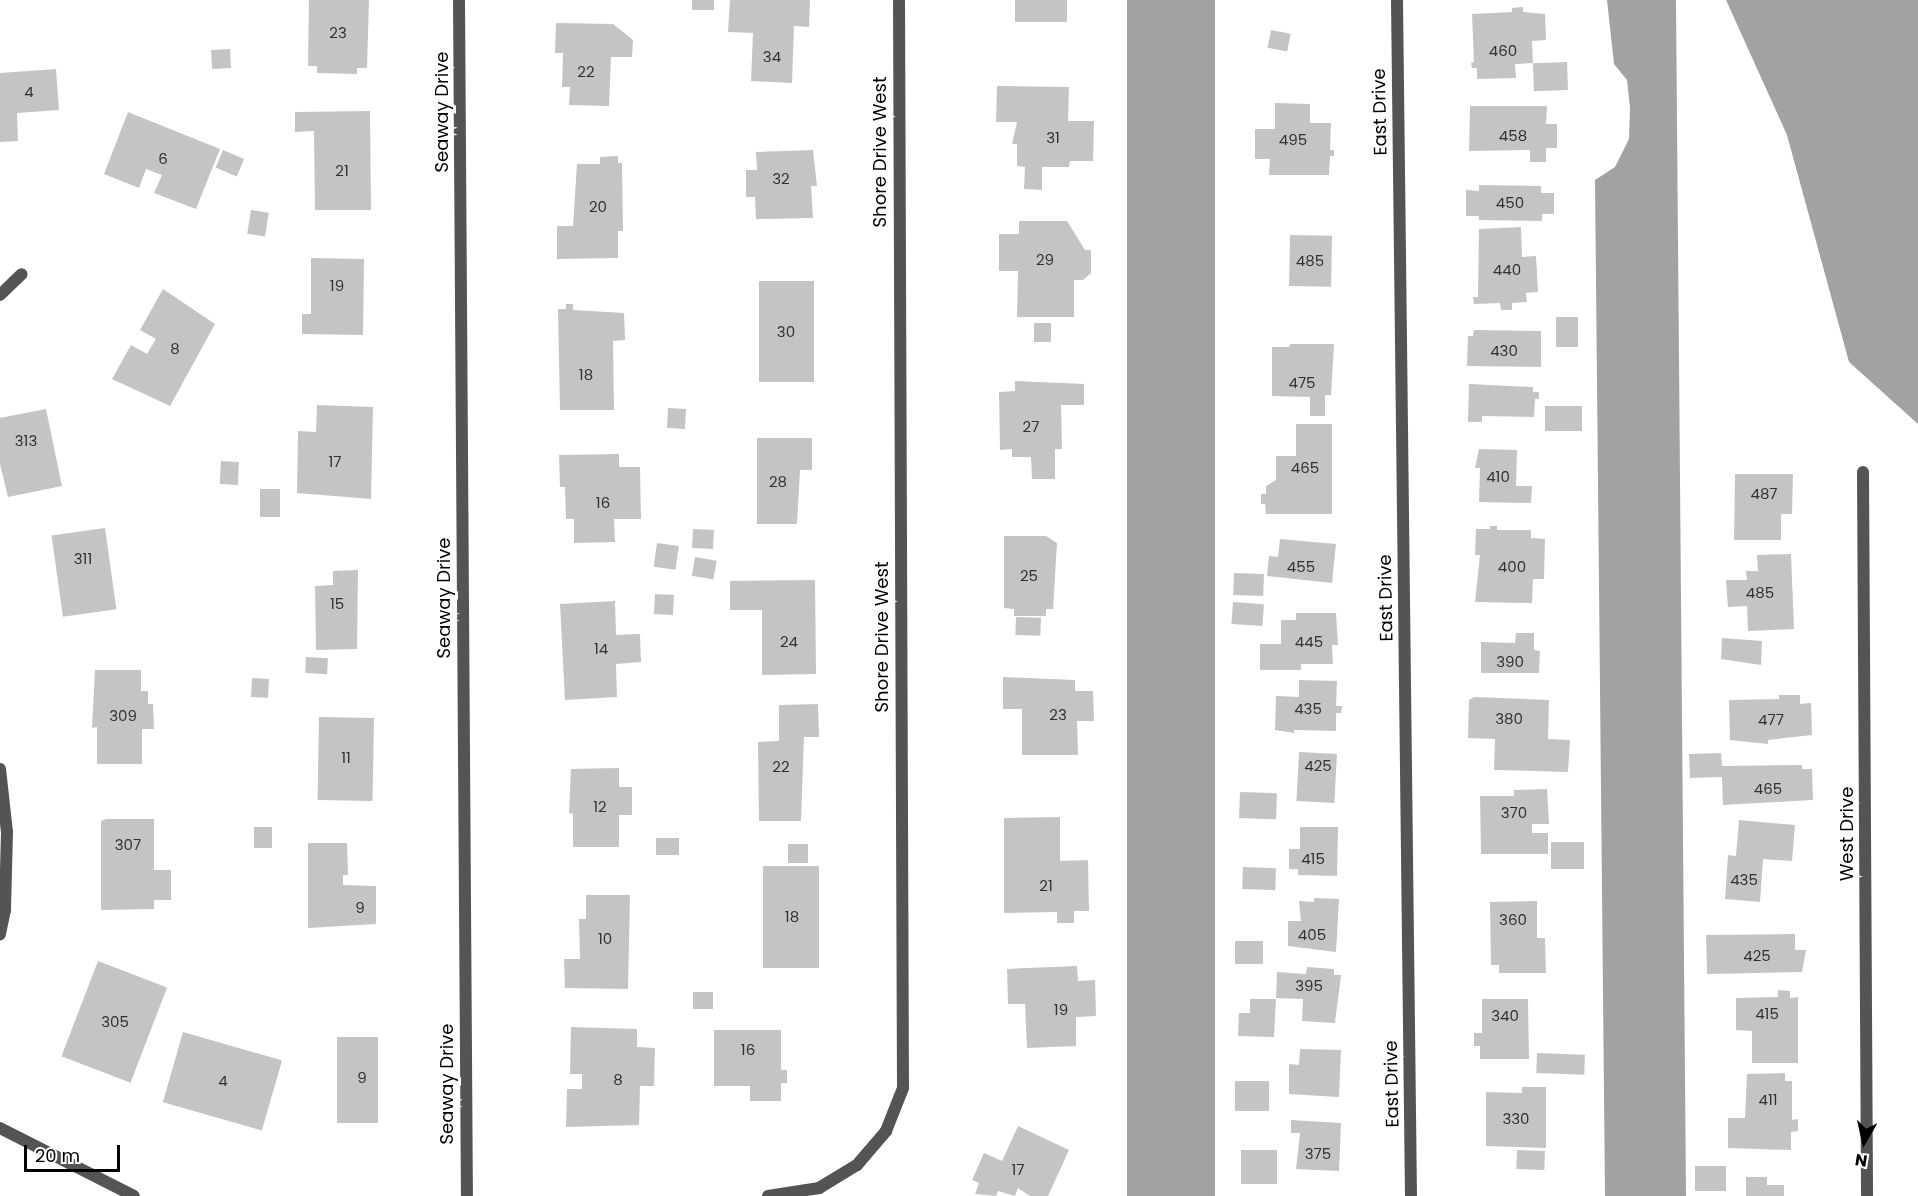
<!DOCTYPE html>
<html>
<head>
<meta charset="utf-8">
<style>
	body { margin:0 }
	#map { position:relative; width:1918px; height:1196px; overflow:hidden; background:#fff; font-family:Poppins,sans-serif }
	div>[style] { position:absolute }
	.water>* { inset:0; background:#a2a2a2; transform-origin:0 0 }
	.building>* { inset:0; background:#c4c4c4; transform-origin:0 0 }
	.street>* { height:12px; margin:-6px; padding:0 6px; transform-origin:6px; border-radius:6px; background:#545454 }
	span { translate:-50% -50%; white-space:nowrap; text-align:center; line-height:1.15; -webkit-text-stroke:6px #fff; paint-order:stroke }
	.number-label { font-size:15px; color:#313131 }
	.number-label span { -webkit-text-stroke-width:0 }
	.street-label { font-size:18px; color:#000 }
	.north { position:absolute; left:1834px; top:1112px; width:60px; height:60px; -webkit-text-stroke:4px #fff; paint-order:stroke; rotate:189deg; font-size:16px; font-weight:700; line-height:24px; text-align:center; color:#000 }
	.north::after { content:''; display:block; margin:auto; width:21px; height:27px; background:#000; clip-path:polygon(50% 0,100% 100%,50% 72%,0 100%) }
	.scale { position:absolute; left:24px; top:1145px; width:96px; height:27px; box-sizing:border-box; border:3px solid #000; border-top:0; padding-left:8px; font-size:18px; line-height:21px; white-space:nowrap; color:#000; -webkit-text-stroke:4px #fff; paint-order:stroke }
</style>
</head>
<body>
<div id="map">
	<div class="water">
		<i style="left:1127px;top:0;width:88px;height:1196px"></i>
		<i style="clip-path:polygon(1607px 0,1676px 0,1686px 1196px,1605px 1196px,1595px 180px,1615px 167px,1629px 139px,1630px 108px,1627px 80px,1614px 64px)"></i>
		<i style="clip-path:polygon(1726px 0,1918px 0,1918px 424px,1849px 362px,1787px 135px)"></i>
	</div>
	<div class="building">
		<i style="clip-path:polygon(309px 0,369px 0,367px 68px,357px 68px,357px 74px,317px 73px,317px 66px,308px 66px)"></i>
		<i style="left:692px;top:0;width:22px;height:10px"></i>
		<i style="clip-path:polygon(730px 0,810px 0,809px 27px,794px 26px,792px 83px,751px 81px,753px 33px,728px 32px)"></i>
		<i style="left:1015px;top:0;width:52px;height:22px"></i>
		<i style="clip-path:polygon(1523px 7px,1523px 12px,1545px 14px,1546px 40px,1532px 41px,1533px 63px,1515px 64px,1516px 78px,1477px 79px,1477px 68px,1472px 68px,1471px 63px,1474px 62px,1472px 14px,1512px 12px,1512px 8px)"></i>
		<i style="clip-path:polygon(556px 23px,613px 24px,633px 40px,632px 57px,611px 57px,609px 106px,569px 105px,570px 87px,562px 87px,563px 53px,555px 53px)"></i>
		<i style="left:1271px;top:30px;width:20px;height:18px;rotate:11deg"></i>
		<i style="left:230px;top:49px;width:19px;height:19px;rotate:87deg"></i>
		<i style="left:1567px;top:62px;width:28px;height:34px;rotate:88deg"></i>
		<i style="clip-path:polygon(56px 69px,59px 110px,17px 113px,18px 141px,0 142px,0 73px)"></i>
		<i style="clip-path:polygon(997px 86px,1069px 87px,1068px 121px,1094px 121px,1093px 161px,1070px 161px,1069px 167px,1042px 167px,1042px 190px,1024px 189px,1025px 167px,1017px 166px,1017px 144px,1012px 144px,1017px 122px,996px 122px)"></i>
		<i style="clip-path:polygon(1275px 103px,1310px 104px,1310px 123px,1331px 123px,1330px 150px,1334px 150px,1334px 156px,1330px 156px,1329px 175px,1269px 175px,1270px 159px,1255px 159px,1255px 129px,1275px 129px)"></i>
		<i style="clip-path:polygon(1470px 106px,1547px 106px,1546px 124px,1557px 124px,1557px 148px,1546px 148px,1546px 162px,1530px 162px,1530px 150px,1469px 151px)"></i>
		<i style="clip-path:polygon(370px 111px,371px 210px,315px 210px,314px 131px,295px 132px,295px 112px)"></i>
		<i style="clip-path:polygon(128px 112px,220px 149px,196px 209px,154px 193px,162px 175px,146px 169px,139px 188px,104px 174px)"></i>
		<i style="left:223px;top:150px;width:23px;height:19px;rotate:23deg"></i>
		<i style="clip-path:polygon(813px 150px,817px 186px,811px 186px,813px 218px,756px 219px,755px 197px,746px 197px,746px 170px,757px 170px,756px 152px)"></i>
		<i style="clip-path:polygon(618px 156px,618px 163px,622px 163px,623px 231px,618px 231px,618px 258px,557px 259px,557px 226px,573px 226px,577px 164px,600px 164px,600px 157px)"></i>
		<i style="clip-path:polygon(1479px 185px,1541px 186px,1541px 193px,1554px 193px,1554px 214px,1542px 214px,1542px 221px,1479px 220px,1479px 216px,1466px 216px,1466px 190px,1479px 191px)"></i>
		<i style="left:251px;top:210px;width:18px;height:24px;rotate:9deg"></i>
		<i style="clip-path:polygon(1019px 221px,1067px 221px,1085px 250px,1091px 250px,1091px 273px,1083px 280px,1074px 280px,1074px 317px,1017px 317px,1018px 271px,999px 271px,999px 234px,1019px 234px)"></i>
		<i style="clip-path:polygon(1521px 227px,1522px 257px,1536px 256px,1538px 292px,1526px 293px,1527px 302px,1512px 303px,1512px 310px,1501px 310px,1500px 303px,1474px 304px,1473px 297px,1478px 297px,1479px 229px)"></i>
		<i style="left:1290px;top:235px;width:42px;height:51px;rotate:1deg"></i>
		<i style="clip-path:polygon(311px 258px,364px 259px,363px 335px,302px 334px,302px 314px,311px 314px)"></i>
		<i style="left:759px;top:281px;width:55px;height:101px"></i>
		<i style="clip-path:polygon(163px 289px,215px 324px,170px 406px,112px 379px,131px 345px,147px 354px,156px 339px,140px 330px)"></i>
		<i style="clip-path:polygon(566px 304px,573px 304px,573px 310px,624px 313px,625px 340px,613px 341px,614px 410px,560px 410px,558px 309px,566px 309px)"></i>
		<i style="left:1556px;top:317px;width:22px;height:30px"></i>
		<i style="left:1034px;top:323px;width:17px;height:19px"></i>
		<i style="clip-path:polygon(1474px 330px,1541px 331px,1541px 367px,1467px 366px,1468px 336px,1473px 336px)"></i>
		<i style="clip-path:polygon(1290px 344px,1334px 344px,1331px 395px,1325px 395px,1325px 416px,1310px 416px,1310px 397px,1272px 396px,1272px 347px,1289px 347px)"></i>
		<i style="clip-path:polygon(1015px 381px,1084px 384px,1084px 405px,1061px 405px,1062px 449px,1055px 449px,1055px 479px,1032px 479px,1031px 457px,1012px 457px,1012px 449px,1000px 450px,999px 392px,1015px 391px)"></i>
		<i style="clip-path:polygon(1469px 384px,1533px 387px,1533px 392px,1539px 392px,1539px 399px,1535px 399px,1534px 417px,1482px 416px,1482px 422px,1468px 422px)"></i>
		<i style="clip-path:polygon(317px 405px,373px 407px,371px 499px,297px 493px,298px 431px,316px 432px)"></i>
		<i style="left:1545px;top:406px;width:37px;height:25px"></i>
		<i style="left:668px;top:408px;width:18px;height:20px;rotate:3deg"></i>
		<i style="clip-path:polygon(46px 409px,62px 486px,8px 497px,0 464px,0 418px)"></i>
		<i style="clip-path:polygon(1296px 424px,1332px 424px,1332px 514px,1266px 514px,1265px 504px,1261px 504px,1261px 494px,1266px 494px,1266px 486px,1276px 480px,1276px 456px,1296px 456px)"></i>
		<i style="clip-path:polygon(757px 438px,812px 438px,812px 470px,800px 470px,797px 524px,757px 524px)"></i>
		<i style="clip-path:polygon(1479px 449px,1517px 450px,1516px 486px,1532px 486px,1531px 503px,1479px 502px,1480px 468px,1475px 468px)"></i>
		<i style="clip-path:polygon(619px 454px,619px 467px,640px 467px,641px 519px,614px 519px,615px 542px,574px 543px,574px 519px,566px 519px,565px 487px,560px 487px,559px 455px)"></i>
		<i style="left:221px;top:461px;width:18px;height:23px;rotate:3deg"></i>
		<i style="clip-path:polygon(1735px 474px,1793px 474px,1792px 514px,1781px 514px,1781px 540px,1734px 540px)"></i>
		<i style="left:260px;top:489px;width:20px;height:28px"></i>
		<i style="clip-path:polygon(1490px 526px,1497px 526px,1497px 530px,1531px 530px,1531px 538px,1545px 539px,1544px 579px,1533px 579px,1532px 603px,1475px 602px,1480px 555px,1475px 555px,1476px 529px,1490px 529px)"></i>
		<i style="left:105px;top:528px;width:82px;height:54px;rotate:82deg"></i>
		<i style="left:693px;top:529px;width:21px;height:19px;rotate:3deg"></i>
		<i style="clip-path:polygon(1004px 536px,1046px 536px,1057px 543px,1053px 609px,1046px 609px,1046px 616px,1014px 616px,1014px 609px,1004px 608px)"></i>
		<i style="clip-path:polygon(1280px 539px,1336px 544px,1332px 583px,1267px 576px,1269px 556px,1278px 557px)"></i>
		<i style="left:657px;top:543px;width:22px;height:24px;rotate:8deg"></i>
		<i style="clip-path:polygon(1791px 554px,1794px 629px,1748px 631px,1747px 606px,1728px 607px,1726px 580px,1747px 580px,1746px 571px,1758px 571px,1757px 555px)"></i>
		<i style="left:695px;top:557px;width:22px;height:19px;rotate:10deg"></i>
		<i style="clip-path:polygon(358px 570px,357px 649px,316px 650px,315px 586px,333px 585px,333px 571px)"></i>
		<i style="left:1234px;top:573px;width:30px;height:22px;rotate:2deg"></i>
		<i style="clip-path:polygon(815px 580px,816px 674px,762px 675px,762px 610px,730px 610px,730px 581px)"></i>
		<i style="left:655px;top:594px;width:19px;height:20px;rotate:3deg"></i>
		<i style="clip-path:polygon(615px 601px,616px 635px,640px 634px,641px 662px,616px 664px,617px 697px,565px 700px,560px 604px)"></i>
		<i style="left:1233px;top:602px;width:31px;height:22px;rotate:4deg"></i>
		<i style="clip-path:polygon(1296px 613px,1336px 613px,1338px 645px,1332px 645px,1333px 664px,1301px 664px,1301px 670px,1260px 670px,1260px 644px,1281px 644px,1281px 620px,1296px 620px)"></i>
		<i style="left:1016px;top:617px;width:25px;height:18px;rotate:2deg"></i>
		<i style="clip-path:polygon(1516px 633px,1534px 633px,1534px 650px,1540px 651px,1539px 673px,1481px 673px,1481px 642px,1515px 643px)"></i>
		<i style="clip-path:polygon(1722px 638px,1762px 641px,1761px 665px,1721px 659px)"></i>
		<i style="left:306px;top:657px;width:22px;height:16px;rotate:3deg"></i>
		<i style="clip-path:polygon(95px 670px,141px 670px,141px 691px,148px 691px,148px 704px,153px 704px,154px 729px,142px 729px,142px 764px,97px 764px,97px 727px,92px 728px)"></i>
		<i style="clip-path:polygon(1003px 677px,1075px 680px,1075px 691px,1093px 691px,1094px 721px,1077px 721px,1078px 755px,1022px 755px,1022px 709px,1003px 709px)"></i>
		<i style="left:252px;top:678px;width:17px;height:19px;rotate:3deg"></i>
		<i style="clip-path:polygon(1299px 680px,1337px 681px,1336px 706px,1342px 706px,1341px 713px,1336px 713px,1336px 731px,1294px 730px,1294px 733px,1275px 730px,1276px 696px,1299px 697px)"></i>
		<i style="clip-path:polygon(1779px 695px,1800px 695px,1800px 704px,1811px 703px,1812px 735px,1768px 740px,1768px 744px,1730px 740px,1729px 700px,1779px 699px)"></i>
		<i style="clip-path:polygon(1474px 697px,1549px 700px,1548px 739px,1570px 740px,1568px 772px,1494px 770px,1495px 739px,1468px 738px,1469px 700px)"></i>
		<i style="clip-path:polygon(818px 704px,819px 737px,804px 737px,801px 821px,759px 821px,758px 742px,779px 741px,779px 705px)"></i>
		<i style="left:319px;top:717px;width:55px;height:83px;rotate:1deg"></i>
		<i style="left:1299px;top:752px;width:38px;height:49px;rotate:3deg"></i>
		<i style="clip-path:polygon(1721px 753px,1722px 766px,1802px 765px,1802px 769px,1812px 769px,1813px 800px,1723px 805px,1722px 777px,1690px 778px,1689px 754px)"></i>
		<i style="clip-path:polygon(619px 768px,619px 787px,632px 787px,632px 815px,619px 815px,619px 847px,573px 847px,573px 814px,569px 813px,571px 769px)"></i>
		<i style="clip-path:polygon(1547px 789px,1549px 824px,1532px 824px,1532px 833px,1548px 833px,1548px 854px,1481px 854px,1480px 796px,1514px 796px,1514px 790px)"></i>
		<i style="left:1240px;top:792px;width:37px;height:26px;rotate:2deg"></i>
		<i style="clip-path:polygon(1060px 817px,1060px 861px,1088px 860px,1089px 911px,1074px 911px,1074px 923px,1057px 923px,1057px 912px,1004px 913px,1004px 818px)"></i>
		<i style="clip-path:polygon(106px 819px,154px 819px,154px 870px,171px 870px,171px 900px,154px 900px,154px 909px,101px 910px,101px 821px)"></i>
		<i style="clip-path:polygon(1739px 820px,1795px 825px,1792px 861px,1763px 859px,1760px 902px,1725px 899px,1728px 855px,1736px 856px)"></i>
		<i style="left:254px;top:827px;width:18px;height:21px"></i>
		<i style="clip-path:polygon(1300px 827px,1338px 827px,1337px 876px,1298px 875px,1298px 869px,1289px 869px,1289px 849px,1300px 849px)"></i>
		<i style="left:656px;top:838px;width:23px;height:17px"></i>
		<i style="left:1584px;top:842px;width:27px;height:33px;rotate:90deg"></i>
		<i style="clip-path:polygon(308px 843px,347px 843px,348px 875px,343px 875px,343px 885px,376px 886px,376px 924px,308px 928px)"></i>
		<i style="left:788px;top:844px;width:20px;height:19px"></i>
		<i style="left:763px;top:866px;width:56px;height:102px"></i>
		<i style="left:1243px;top:867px;width:33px;height:22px;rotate:2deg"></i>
		<i style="clip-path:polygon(586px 895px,630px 895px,628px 989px,565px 988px,564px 959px,580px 959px,579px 919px,586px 919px)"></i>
		<i style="clip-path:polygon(1314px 898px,1339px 899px,1336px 952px,1288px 946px,1288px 921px,1301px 921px,1299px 901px,1314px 902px)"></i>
		<i style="clip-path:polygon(1537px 901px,1537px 938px,1545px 938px,1546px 973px,1499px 973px,1499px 965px,1491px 965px,1490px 902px)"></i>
		<i style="clip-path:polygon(1795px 934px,1795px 950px,1806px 950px,1802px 972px,1707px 974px,1706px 935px)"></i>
		<i style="left:1235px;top:941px;width:28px;height:23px"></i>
		<i style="left:98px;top:961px;width:74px;height:102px;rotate:21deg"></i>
		<i style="clip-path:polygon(1077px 966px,1078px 981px,1095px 980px,1096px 1016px,1076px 1017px,1076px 1046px,1027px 1048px,1025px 1004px,1008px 1004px,1007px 969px)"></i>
		<i style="clip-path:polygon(1307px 967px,1334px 969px,1334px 975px,1341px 975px,1335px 1023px,1302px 1021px,1303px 999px,1276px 998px,1277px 972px,1306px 974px)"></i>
		<i style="clip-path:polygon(1778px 990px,1790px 991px,1790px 998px,1798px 997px,1798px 1063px,1752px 1063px,1752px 1031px,1736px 1030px,1736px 998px,1778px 997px)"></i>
		<i style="left:713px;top:992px;width:17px;height:20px;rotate:90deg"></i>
		<i style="clip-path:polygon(1250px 999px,1276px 999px,1274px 1037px,1238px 1036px,1239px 1013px,1250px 1013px)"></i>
		<i style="clip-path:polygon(1482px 999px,1528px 999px,1529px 1059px,1480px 1059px,1480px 1046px,1474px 1046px,1474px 1033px,1482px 1033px)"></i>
		<i style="clip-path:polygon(571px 1027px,637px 1029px,637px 1047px,655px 1048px,654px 1086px,640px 1086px,639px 1125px,566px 1127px,567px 1089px,582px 1089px,582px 1074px,570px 1074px)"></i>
		<i style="clip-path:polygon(714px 1030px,781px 1030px,781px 1070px,787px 1070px,787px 1083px,781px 1083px,781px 1101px,750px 1101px,750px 1086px,714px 1086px)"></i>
		<i style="left:183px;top:1032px;width:103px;height:73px;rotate:16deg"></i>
		<i style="left:337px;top:1037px;width:41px;height:86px"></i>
		<i style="clip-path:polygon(1300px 1049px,1341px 1050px,1339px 1097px,1289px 1094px,1289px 1064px,1299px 1065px)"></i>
		<i style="left:1537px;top:1053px;width:48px;height:20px;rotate:2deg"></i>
		<i style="clip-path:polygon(1785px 1073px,1785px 1081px,1792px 1081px,1792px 1120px,1798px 1119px,1798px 1131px,1791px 1132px,1791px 1150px,1728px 1148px,1728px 1118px,1745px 1118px,1747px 1074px)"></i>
		<i style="left:1235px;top:1081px;width:34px;height:30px"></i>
		<i style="clip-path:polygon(1522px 1087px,1546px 1087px,1546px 1148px,1486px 1146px,1486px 1092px,1522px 1093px)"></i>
		<i style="clip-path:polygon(1291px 1120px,1341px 1123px,1339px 1171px,1296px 1169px,1300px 1133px,1291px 1133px)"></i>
		<i style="clip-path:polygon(1018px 1126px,1069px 1150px,1048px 1196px,1030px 1196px,1018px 1188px,1015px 1196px,998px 1191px,996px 1196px,975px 1194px,979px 1183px,972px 1180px,984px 1153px,1002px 1161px)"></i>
		<i style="left:1277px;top:1150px;width:34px;height:36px;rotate:90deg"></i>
		<i style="left:1517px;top:1150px;width:28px;height:19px;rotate:2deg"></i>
		<i style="left:1695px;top:1166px;width:31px;height:25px"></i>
		<i style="clip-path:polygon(1746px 1177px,1767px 1177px,1767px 1185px,1784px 1185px,1784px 1196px,1746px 1196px)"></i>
	</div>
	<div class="street">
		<i style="left:459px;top:0;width:1196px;rotate:89.62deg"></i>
		<i style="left:1397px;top:0;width:1196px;rotate:89.33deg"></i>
		<i style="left:0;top:295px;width:30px;rotate:-44deg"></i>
		<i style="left:1863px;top:472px;width:724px;rotate:89.68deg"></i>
		<i style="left:0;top:769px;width:63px;rotate:83.7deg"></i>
		<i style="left:7px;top:832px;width:78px;rotate:91.5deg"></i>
		<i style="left:5px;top:910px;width:25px;rotate:102deg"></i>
		<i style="left:0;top:1128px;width:150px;rotate:26.9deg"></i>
		<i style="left:768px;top:1196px;width:52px;rotate:-8.9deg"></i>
		<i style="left:819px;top:1188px;width:44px;rotate:-31.2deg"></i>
		<i style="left:857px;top:1165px;width:45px;rotate:-49.5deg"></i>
		<i style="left:886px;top:1131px;width:46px;rotate:-68.4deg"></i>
		<i style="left:903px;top:1088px;width:1088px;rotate:-90.21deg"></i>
	</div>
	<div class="number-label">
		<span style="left:338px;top:33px">23</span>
		<span style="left:1503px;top:51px">460</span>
		<span style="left:772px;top:57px">34</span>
		<span style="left:586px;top:72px">22</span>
		<span style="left:29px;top:92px">4</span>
		<span style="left:1513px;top:136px">458</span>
		<span style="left:1053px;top:138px">31</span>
		<span style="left:1293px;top:140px">495</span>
		<span style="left:163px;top:159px">6</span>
		<span style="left:342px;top:171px">21</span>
		<span style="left:781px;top:179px">32</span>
		<span style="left:1510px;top:203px">450</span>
		<span style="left:598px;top:207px">20</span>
		<span style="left:1045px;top:260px">29</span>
		<span style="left:1310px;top:261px">485</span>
		<span style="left:1507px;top:270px">440</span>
		<span style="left:337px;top:286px">19</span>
		<span style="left:786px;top:332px">30</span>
		<span style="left:175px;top:349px">8</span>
		<span style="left:1504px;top:351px">430</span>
		<span style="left:586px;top:375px">18</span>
		<span style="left:1302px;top:383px">475</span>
		<span style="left:1031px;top:427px">27</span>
		<span style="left:26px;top:441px">313</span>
		<span style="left:335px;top:462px">17</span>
		<span style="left:1305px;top:468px">465</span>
		<span style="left:1498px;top:477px">410</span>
		<span style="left:778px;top:482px">28</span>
		<span style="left:1764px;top:494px">487</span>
		<span style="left:603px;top:503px">16</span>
		<span style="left:83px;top:559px">311</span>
		<span style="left:1301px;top:567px">455</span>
		<span style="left:1512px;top:567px">400</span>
		<span style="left:1029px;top:576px">25</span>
		<span style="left:1760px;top:593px">485</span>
		<span style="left:337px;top:604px">15</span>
		<span style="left:789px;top:642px">24</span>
		<span style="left:1309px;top:642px">445</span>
		<span style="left:601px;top:649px">14</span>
		<span style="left:1510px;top:662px">390</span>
		<span style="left:1308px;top:709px">435</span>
		<span style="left:1058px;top:715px">23</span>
		<span style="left:123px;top:716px">309</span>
		<span style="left:1509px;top:719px">380</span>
		<span style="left:1771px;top:720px">477</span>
		<span style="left:346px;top:758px">11</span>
		<span style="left:1318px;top:766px">425</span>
		<span style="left:781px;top:767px">22</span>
		<span style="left:1768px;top:789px">465</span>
		<span style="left:600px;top:807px">12</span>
		<span style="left:1514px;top:813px">370</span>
		<span style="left:128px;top:845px">307</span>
		<span style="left:1313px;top:859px">415</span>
		<span style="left:1744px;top:880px">435</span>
		<span style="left:1046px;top:886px">21</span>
		<span style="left:360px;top:908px">9</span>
		<span style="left:792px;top:917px">18</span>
		<span style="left:1513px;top:920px">360</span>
		<span style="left:1312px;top:935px">405</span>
		<span style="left:605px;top:939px">10</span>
		<span style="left:1757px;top:956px">425</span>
		<span style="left:1309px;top:986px">395</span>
		<span style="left:1061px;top:1010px">19</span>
		<span style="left:1767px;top:1014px">415</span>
		<span style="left:1505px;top:1016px">340</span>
		<span style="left:115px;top:1022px">305</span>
		<span style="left:748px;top:1050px">16</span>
		<span style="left:362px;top:1078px">9</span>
		<span style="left:618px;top:1080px">8</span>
		<span style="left:223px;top:1081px">4</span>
		<span style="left:1768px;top:1100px">411</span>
		<span style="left:1516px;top:1119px">330</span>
		<span style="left:1318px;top:1154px">375</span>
		<span style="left:1018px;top:1170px">17</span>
	</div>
	<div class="street-label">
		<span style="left:442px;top:112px;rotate:-90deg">Seaway Drive</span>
		<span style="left:1380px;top:112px;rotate:-91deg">East Drive</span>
		<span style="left:880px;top:152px;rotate:-90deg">Shore Drive West</span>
		<span style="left:444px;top:598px;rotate:-90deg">Seaway Drive</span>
		<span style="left:1386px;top:598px;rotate:-91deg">East Drive</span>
		<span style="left:882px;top:637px;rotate:-90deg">Shore Drive West</span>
		<span style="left:1847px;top:834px;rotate:-90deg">West Drive</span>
		<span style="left:447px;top:1084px;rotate:-90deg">Seaway Drive</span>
		<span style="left:1392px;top:1084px;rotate:-91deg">East Drive</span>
	</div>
	<div class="north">N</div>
	<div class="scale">20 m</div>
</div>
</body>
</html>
